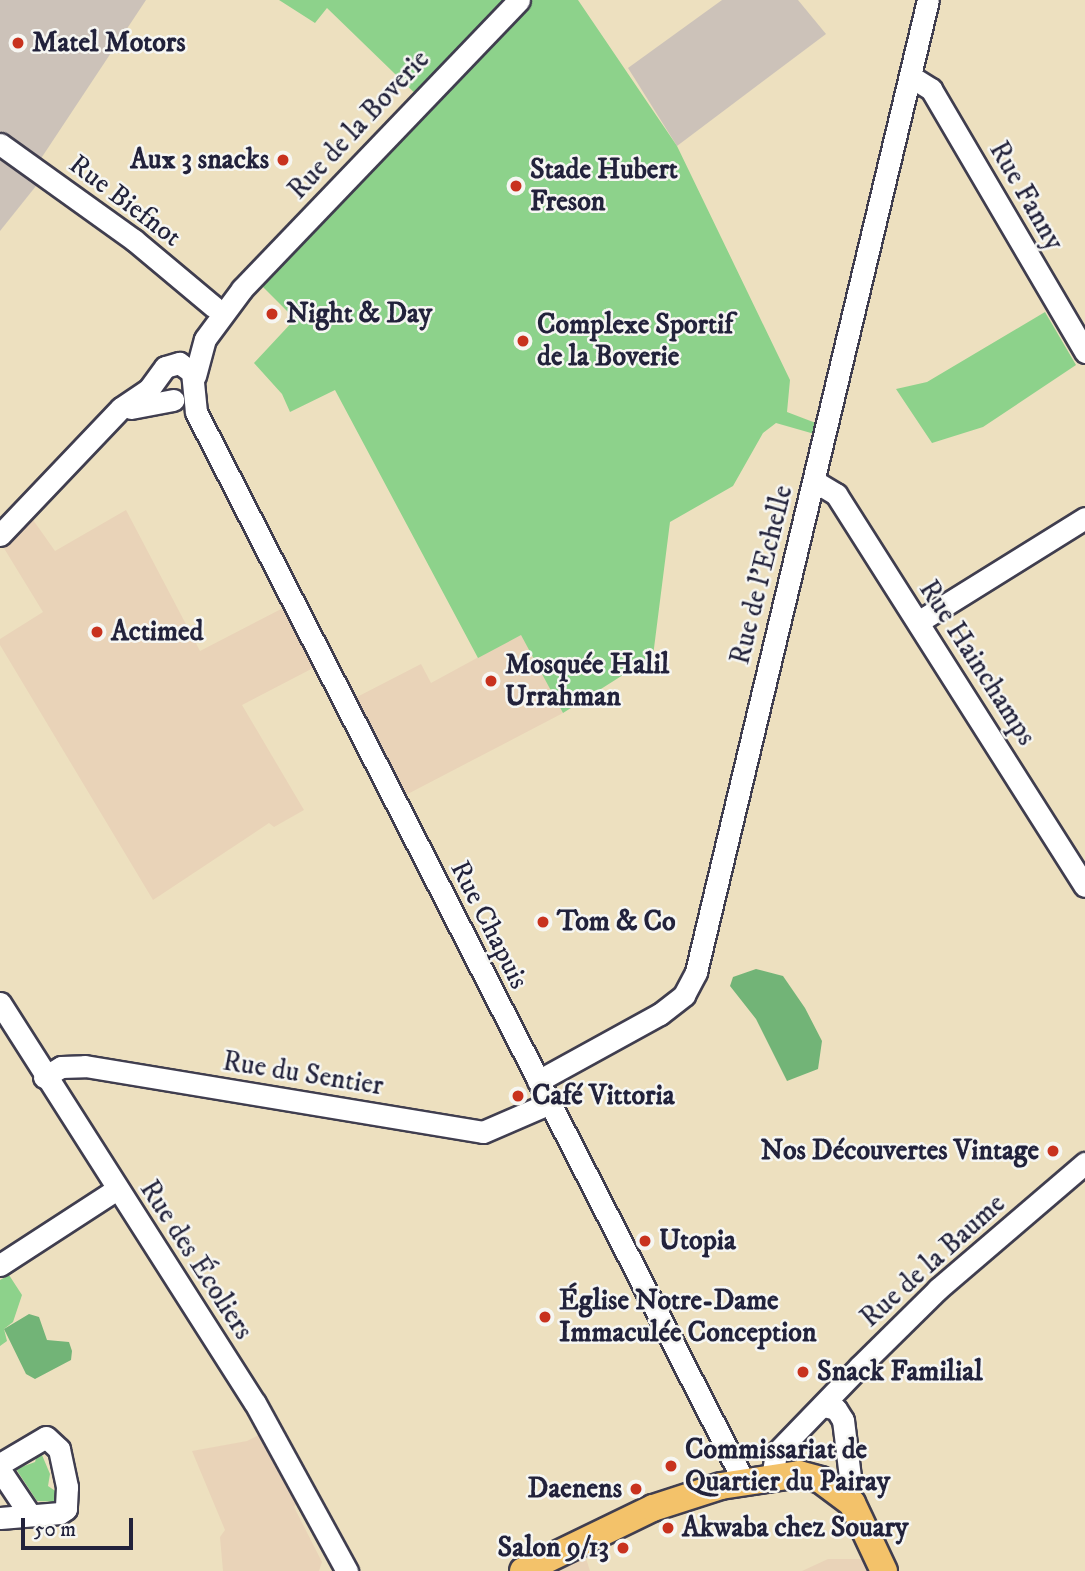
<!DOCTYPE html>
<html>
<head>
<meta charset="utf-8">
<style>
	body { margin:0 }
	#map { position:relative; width:1085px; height:1571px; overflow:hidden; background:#ede0bf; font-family:"IM FELL DW Pica",serif }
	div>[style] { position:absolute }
	.built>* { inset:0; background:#e9d3b8 }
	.industrial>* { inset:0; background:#ccc2b9 }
	.green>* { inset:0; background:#8dd28b }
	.forest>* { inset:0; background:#72b477 }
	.roads { filter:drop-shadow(2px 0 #403e4f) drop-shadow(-2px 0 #403e4f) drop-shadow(0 2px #403e4f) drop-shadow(0 -2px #403e4f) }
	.minor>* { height:21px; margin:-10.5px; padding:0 10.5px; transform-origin:10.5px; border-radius:10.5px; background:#fff }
	.major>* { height:26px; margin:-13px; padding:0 13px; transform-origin:13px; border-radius:13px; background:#f3c26a }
	.dots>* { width:19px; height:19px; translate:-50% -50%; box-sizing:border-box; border:4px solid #f6f6f2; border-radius:50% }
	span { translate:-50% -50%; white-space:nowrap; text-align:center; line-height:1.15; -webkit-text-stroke:5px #f6f6f2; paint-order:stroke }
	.poi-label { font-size:28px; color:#22223b; font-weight:700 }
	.left { translate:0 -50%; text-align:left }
	.right { translate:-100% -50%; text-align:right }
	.street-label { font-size:28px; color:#22223b }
	.scale { position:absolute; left:21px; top:1518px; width:112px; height:32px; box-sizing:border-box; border:4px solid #22223b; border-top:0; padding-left:9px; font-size:21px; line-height:24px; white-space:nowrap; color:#22223b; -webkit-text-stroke:5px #f6f6f2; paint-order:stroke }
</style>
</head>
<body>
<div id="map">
	<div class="built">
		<i style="clip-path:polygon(126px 510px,200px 651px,285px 607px,317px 666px,242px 705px,304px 810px,274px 827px,269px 823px,153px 900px,0 645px,0 639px,43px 612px,2px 545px,31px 517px,55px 551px)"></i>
		<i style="clip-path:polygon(521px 634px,563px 713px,400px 798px,359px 717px,355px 698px,421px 664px,431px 683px)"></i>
		<i style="clip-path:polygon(261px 1434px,299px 1501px,294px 1507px,322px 1562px,319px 1571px,223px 1571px,220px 1537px,225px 1530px,192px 1451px,247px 1441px)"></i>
		<i style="clip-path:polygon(585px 1555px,590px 1571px,551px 1571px)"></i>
		<i style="clip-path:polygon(828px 1559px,863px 1559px,870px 1571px,802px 1571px)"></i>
	</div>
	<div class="industrial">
		<i style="clip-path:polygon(0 0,146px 0,40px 160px,0 132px)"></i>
		<i style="clip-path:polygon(722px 0,798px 0,826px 34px,677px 146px,628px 68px)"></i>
		<i style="clip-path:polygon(0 153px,40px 181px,0 231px)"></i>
	</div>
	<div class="green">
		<i style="clip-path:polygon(279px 0,578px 0,677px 146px,790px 380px,787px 412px,821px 425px,818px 435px,776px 423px,763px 433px,733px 486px,670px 522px,653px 656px,563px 713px,521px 635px,478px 658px,335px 390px,290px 412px,282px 394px,254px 363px,295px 319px,258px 282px,426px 104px,327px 8px,315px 23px)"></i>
		<i style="clip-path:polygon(1045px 312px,1076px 365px,983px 427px,932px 443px,896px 389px,927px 382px)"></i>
		<i style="clip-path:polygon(9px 1275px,22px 1295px,13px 1322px,4px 1329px,7px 1341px,0 1346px,0 1280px)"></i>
		<i style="clip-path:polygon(40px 1445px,46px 1451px,42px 1455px,50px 1474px,48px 1486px,63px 1496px,62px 1502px,37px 1501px,16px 1469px,35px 1462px)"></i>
	</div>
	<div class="forest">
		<i style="clip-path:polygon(756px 969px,783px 976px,805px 1008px,822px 1041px,818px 1069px,787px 1081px,756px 1019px,730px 986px,733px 977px)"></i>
		<i style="clip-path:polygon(29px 1314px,39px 1317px,47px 1340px,69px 1342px,72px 1351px,71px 1360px,35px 1379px,26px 1374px,4px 1329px)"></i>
	</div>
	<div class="roads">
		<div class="minor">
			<i style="left:910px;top:76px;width:25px;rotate:32deg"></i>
			<i style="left:931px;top:89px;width:305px;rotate:59.6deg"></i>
			<i style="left:0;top:144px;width:165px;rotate:35.6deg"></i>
			<i style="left:134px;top:240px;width:104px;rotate:39.9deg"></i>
			<i style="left:195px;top:376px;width:38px;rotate:-75deg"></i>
			<i style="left:205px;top:339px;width:62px;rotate:-53.5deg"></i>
			<i style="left:242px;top:289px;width:400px;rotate:-46.2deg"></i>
			<i style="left:131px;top:408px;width:43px;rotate:-10.8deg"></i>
			<i style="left:814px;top:481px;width:26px;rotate:31deg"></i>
			<i style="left:836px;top:494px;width:464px;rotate:57.6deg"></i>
			<i style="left:0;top:535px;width:175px;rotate:-46.4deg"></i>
			<i style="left:121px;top:408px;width:34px;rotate:-34deg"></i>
			<i style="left:149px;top:389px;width:27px;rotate:-54deg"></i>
			<i style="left:165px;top:367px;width:15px;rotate:-16deg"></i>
			<i style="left:179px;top:363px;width:16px;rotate:35deg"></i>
			<i style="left:192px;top:372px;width:40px;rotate:84.3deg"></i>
			<i style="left:196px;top:412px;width:1202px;rotate:62.88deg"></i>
			<i style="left:918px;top:622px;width:197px;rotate:-31.9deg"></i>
			<i style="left:0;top:1003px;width:474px;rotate:57.5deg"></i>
			<i style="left:255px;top:1403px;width:192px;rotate:61.3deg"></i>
			<i style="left:44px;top:1077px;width:20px;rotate:-30deg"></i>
			<i style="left:61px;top:1067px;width:24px;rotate:-2deg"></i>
			<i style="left:85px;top:1066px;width:403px;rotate:9.4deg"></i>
			<i style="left:483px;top:1132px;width:73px;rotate:-23.4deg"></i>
			<i style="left:538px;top:1081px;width:139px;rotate:-28.8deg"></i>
			<i style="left:660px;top:1014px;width:31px;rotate:-38deg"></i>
			<i style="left:684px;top:995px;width:26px;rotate:-62deg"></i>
			<i style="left:696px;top:972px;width:999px;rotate:-76.58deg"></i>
			<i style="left:0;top:1265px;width:140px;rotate:-33deg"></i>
			<i style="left:824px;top:1406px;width:12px;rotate:14deg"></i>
			<i style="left:836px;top:1409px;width:13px;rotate:58deg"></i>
			<i style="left:843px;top:1420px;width:57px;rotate:83deg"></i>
			<i style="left:850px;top:1477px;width:18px;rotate:109deg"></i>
			<i style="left:0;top:1464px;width:53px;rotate:-30.4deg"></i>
			<i style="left:46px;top:1437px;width:18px;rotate:43deg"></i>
			<i style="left:59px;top:1449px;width:39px;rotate:78deg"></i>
			<i style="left:67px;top:1487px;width:22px;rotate:93deg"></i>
			<i style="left:66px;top:1509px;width:7px;rotate:146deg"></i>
			<i style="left:60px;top:1513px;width:60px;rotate:175.2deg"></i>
			<i style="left:0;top:1470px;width:54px;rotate:56.3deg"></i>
			<i style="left:772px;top:1478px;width:25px;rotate:-81deg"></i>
			<i style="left:776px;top:1453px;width:121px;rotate:-46deg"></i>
			<i style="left:860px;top:1366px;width:110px;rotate:-44.6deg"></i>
			<i style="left:938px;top:1289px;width:194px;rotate:-40.6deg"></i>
		</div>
		<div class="major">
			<i style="left:523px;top:1571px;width:144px;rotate:-25.9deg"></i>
			<i style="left:653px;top:1508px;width:71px;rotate:-17.9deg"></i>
			<i style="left:721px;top:1486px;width:79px;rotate:-8.7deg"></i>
			<i style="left:799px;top:1474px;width:23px;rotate:15deg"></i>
			<i style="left:821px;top:1480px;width:39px;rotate:37deg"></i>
			<i style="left:852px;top:1503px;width:75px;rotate:64.8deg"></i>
		</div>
	</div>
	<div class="dots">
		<i style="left:18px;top:43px;background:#c8321e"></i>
		<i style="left:283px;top:160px;background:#c8321e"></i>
		<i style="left:516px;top:186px;background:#c8321e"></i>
		<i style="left:272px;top:314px;background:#c8321e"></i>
		<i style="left:523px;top:341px;background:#c8321e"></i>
		<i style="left:97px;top:632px;background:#c8321e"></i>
		<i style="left:491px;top:681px;background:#c8321e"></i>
		<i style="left:543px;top:922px;background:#c8321e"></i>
		<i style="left:518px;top:1096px;background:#c8321e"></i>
		<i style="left:1053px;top:1151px;background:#c8321e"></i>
		<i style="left:645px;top:1241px;background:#c8321e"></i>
		<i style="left:545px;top:1317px;background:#c8321e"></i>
		<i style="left:803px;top:1372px;background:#c8321e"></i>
		<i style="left:671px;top:1466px;background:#c8321e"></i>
		<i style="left:636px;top:1489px;background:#c8321e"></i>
		<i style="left:668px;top:1528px;background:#c8321e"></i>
		<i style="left:623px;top:1548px;background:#c8321e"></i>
	</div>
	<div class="poi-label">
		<span class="left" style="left:32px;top:43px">Matel Motors</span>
		<span class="right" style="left:269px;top:160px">Aux 3 snacks</span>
		<span class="left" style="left:530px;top:186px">Stade Hubert<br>Freson</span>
		<span class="left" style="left:286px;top:314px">Night &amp; Day</span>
		<span class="left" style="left:537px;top:341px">Complexe Sportif<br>de la Boverie</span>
		<span class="left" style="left:111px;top:632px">Actimed</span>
		<span class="left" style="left:505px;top:681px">Mosquée Halil<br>Urrahman</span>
		<span class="left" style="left:557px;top:922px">Tom &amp; Co</span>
		<span class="left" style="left:532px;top:1096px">Café Vittoria</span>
		<span class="right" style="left:1039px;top:1151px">Nos Découvertes Vintage</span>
		<span class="left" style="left:659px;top:1241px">Utopia</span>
		<span class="left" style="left:559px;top:1317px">Église Notre-Dame<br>Immaculée Conception</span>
		<span class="left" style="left:817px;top:1372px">Snack Familial</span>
		<span class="left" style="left:685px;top:1466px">Commissariat de<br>Quartier du Pairay</span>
		<span class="right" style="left:622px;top:1489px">Daenens</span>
		<span class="left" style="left:682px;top:1528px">Akwaba chez Souary</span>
		<span class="right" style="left:609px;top:1548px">Salon 9/13</span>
	</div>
	<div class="street-label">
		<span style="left:359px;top:125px;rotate:-47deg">Rue de la Boverie</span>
		<span style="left:1026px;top:196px;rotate:60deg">Rue Fanny</span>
		<span style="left:125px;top:201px;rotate:37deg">Rue Biefnot</span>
		<span style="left:762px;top:575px;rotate:-76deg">Rue de l'Echelle</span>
		<span style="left:977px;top:663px;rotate:57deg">Rue Hainchamps</span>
		<span style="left:489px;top:925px;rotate:63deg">Rue Chapuis</span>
		<span style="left:303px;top:1074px;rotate:9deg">Rue du Sentier</span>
		<span style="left:196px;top:1260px;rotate:57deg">Rue des Écoliers</span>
		<span style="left:933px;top:1261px;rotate:-42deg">Rue de la Baume</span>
	</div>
	<div class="scale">50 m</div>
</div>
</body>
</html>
